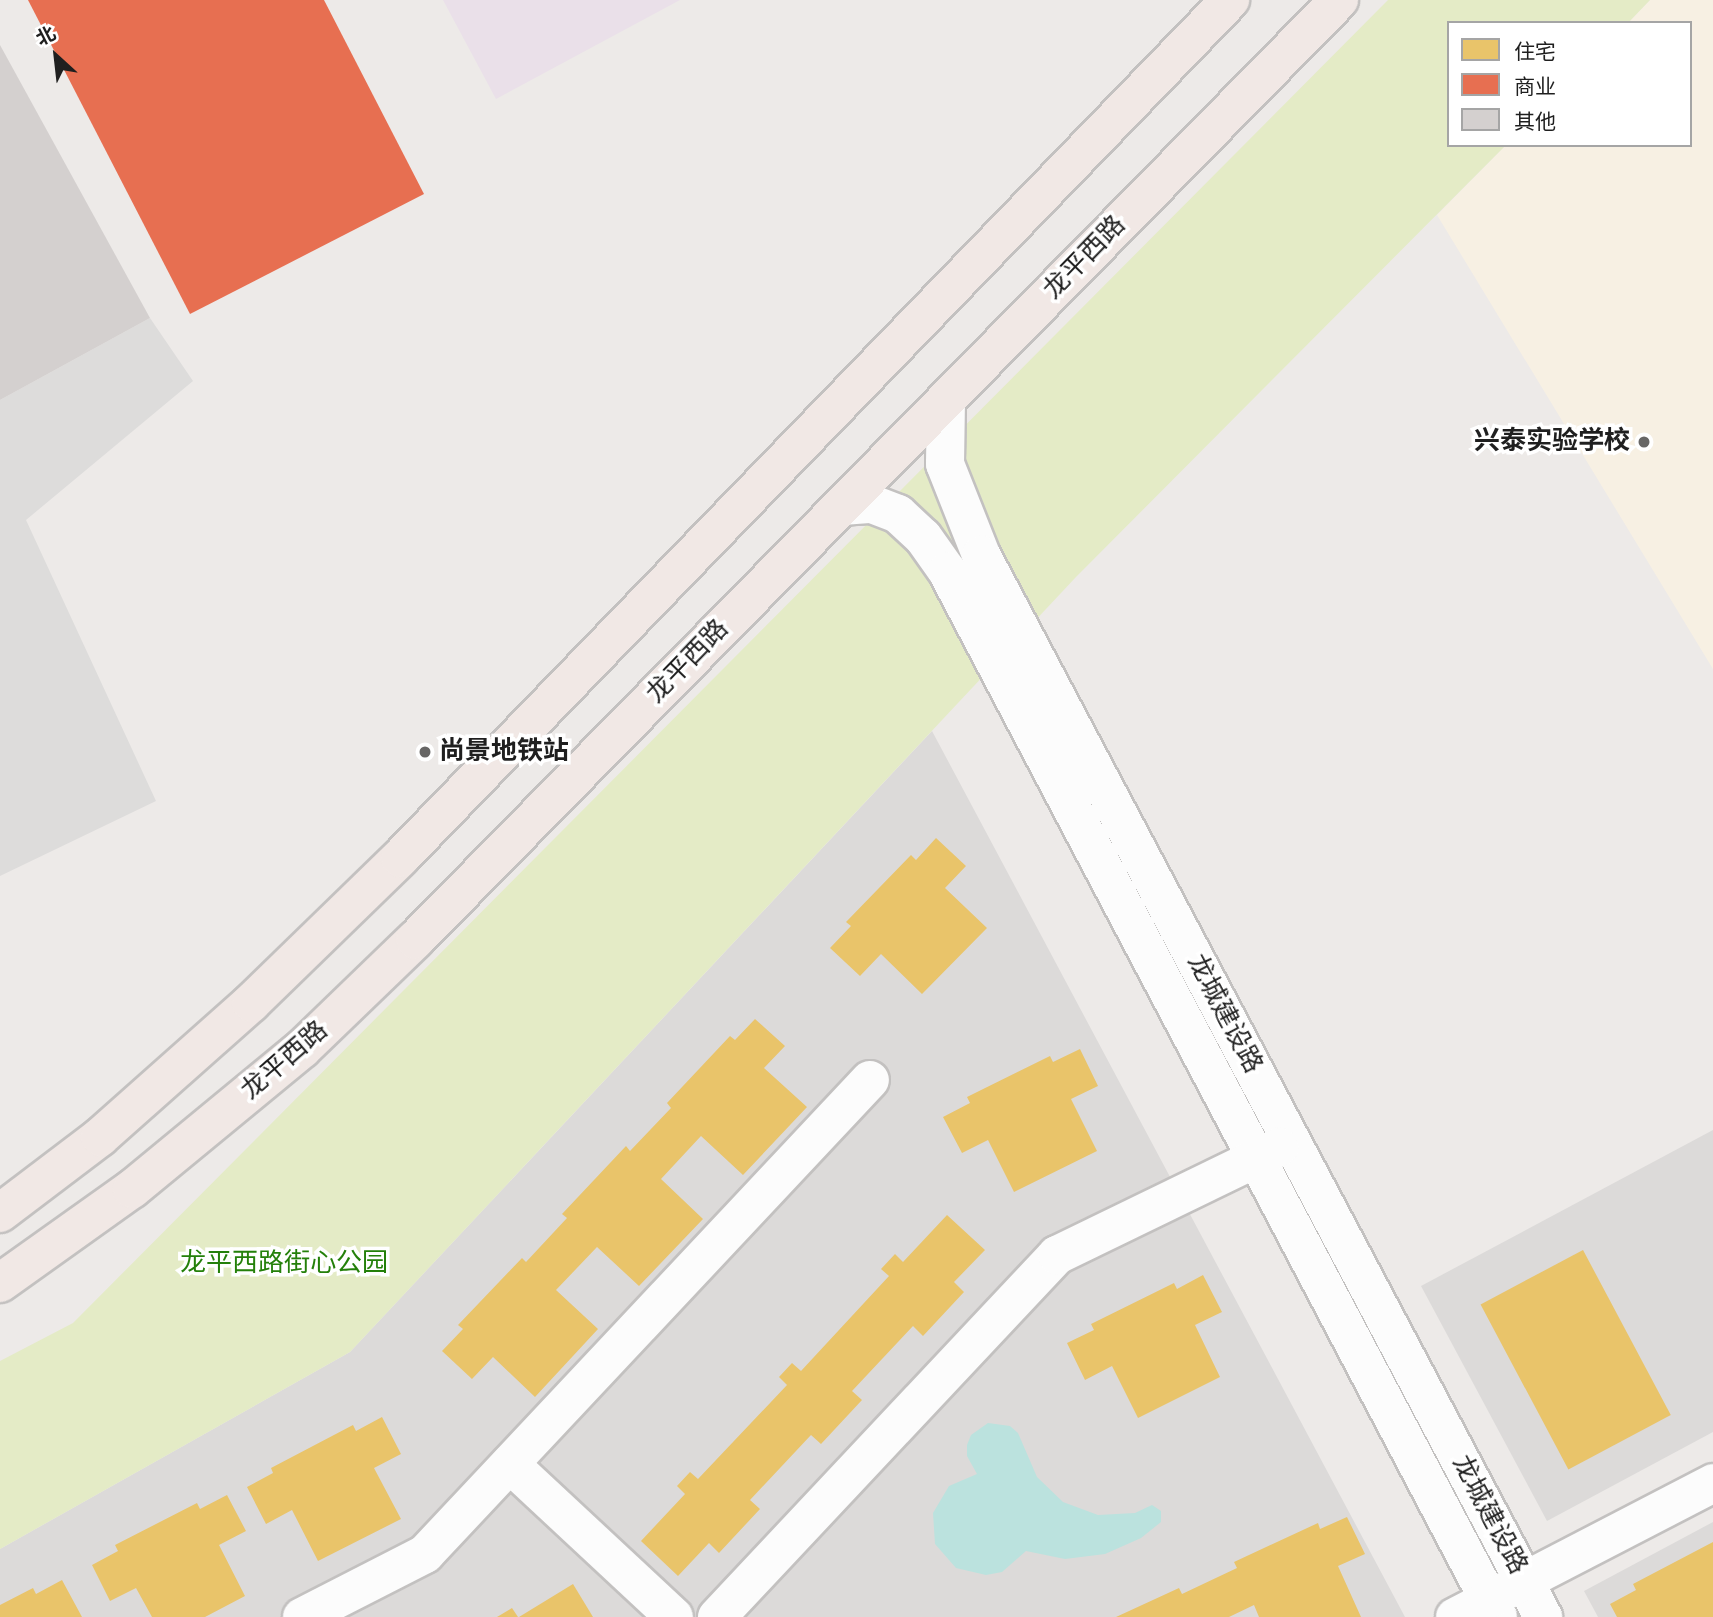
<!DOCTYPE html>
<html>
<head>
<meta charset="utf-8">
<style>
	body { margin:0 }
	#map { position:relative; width:1713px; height:1617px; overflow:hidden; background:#edeae8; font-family:"Sofia Sans Condensed","Noto Sans SC",sans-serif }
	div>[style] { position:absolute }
	.residential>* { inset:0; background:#dcdad9 }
	.industrial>* { inset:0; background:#eae0e9 }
	.education>* { inset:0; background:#f7f0e3 }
	.grass>* { inset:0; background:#e4ebc6 }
	.parking>* { inset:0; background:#dddcdb }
	.water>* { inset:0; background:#bbe2de }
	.homes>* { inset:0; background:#e9c46a; transform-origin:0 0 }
	.shops>* { inset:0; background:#e76f51 }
	.building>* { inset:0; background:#d4d0cf }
	.roads { filter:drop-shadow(2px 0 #c3c1c0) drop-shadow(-2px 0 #c3c1c0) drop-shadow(0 2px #c3c1c0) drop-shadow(0 -2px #c3c1c0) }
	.minor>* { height:38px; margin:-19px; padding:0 19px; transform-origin:19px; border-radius:19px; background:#fcfcfc }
	.major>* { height:38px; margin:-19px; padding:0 19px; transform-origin:19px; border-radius:19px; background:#f1e8e5 }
	.dots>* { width:19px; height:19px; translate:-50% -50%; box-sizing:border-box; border:4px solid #fff; border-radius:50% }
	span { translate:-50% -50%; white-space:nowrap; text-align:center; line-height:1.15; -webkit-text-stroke:7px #fff; paint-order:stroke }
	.street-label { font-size:26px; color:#1f1f1f }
	.poi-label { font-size:26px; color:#1f1f1f; font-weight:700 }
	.right { translate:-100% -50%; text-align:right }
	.left { translate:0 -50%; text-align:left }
	.park-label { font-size:26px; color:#24800a }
	.legend { position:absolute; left:1447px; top:21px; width:245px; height:126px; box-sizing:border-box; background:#fff; border:2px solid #a5a5a5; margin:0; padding:9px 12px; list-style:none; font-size:21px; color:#1f1f1f }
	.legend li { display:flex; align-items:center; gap:14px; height:35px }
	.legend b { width:35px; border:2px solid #a5a5a5 }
	.north { position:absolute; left:21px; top:21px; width:70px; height:70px; -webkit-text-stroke:5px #fff; paint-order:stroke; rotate:333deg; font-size:19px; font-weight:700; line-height:28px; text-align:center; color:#1f1f1f }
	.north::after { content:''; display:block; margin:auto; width:24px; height:32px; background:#1f1f1f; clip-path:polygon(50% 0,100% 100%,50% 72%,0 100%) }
</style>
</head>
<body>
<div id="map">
	<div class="residential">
		<i style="clip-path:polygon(932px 731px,1405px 1617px,0 1617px,0 1549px,350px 1352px)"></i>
		<i style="clip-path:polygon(1713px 1130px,1713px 1432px,1547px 1521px,1421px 1286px)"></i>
		<i style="clip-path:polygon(1713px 1522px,1713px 1617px,1598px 1617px,1584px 1591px)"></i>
	</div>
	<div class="industrial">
		<i style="clip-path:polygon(443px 0,680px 0,496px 99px)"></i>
	</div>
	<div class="education">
		<i style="clip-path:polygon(1650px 0,1713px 0,1713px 669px,1437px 215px,1506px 145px,1690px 145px,1690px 23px,1628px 23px)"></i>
	</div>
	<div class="grass">
		<i style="clip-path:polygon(1388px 0,1650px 0,1628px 23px,1449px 23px,1449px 145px,1506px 145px,1076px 577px,350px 1352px,0 1549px,0 1361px,73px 1323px)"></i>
	</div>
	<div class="parking">
		<i style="clip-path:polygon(150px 318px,193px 381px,26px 520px,156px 801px,0 876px,0 400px)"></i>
	</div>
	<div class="water">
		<i style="clip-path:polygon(988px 1423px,1010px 1426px,1018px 1433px,1037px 1477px,1063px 1502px,1098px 1515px,1135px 1513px,1152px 1505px,1161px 1511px,1161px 1522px,1141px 1538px,1105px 1554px,1065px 1559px,1026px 1551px,1002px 1572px,986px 1575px,956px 1568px,935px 1544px,933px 1513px,949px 1486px,977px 1474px,967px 1456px,967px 1445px,971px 1435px)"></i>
	</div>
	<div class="homes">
		<i style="clip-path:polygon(936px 838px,966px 866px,945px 888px,987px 928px,922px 994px,881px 954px,860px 976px,830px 948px,851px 926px,846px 922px,911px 855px,916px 860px)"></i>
		<i style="clip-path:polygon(755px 1019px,785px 1046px,764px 1068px,807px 1107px,743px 1175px,701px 1136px,661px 1179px,703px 1219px,639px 1286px,597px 1247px,556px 1290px,598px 1329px,535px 1397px,493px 1357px,472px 1379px,442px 1351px,463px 1329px,458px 1325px,522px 1258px,526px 1262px,567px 1218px,562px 1214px,626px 1146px,630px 1151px,671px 1108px,667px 1103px,730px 1036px,735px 1040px)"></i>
		<i style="clip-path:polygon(1080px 1049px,1098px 1086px,1071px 1099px,1097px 1151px,1014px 1192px,988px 1140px,962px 1153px,943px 1117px,970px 1103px,967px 1097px,1050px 1056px,1053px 1062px)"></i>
		<i style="clip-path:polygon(947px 1215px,985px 1250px,954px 1282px,964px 1292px,923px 1336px,913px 1326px,852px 1391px,862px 1400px,821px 1444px,811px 1435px,750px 1500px,760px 1509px,719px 1553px,709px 1543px,678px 1576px,641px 1541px,685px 1494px,677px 1486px,690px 1472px,698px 1479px,787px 1385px,779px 1377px,792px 1363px,801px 1371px,889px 1276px,881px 1269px,895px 1254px,903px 1262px)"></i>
		<i style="left:1583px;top:1250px;width:187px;height:116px;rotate:62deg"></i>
		<i style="clip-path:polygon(1203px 1275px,1222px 1312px,1195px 1325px,1220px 1377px,1138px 1418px,1112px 1366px,1085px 1380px,1067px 1343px,1094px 1330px,1091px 1324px,1174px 1283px,1177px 1289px)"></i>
		<i style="clip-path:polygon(382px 1417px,401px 1454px,374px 1468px,401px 1519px,318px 1561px,292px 1510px,266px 1524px,247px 1487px,273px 1473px,271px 1468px,353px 1425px,356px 1431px)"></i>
		<i style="clip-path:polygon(227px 1495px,246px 1531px,219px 1545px,245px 1596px,205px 1617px,152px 1617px,136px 1588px,110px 1601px,92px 1565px,118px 1551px,115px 1545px,197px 1503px,200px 1509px)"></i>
		<i style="clip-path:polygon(1347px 1517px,1365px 1554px,1338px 1566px,1361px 1617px,1259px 1617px,1254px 1605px,1229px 1617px,1116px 1617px,1179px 1588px,1182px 1594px,1237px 1568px,1234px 1562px,1318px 1523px,1320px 1529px)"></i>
		<i style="clip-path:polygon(1713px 1542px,1713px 1617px,1617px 1617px,1610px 1604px,1636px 1590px,1633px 1584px)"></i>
		<i style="clip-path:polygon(62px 1580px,82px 1617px,0 1617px,0 1605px,33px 1588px,36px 1594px)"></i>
		<i style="clip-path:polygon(573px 1584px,593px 1617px,519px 1617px)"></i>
		<i style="clip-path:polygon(512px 1608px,518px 1617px,497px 1617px)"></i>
	</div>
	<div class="shops">
		<i style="clip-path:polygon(28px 0,324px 0,424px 194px,190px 314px)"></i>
	</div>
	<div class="building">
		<i style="clip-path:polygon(0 45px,150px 318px,0 400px)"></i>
	</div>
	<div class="roads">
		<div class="minor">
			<i style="left:946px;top:400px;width:64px;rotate:90.9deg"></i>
			<i style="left:945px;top:464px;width:98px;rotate:68.4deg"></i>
			<i style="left:981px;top:555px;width:1202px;rotate:62.11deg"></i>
			<i style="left:842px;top:506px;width:30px;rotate:-4deg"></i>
			<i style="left:872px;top:504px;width:28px;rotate:21deg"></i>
			<i style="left:898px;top:514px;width:34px;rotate:43deg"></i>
			<i style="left:923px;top:537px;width:42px;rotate:54.8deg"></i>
			<i style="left:947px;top:571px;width:1182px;rotate:62.22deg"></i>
			<i style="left:510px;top:1464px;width:224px;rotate:43deg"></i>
			<i style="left:302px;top:1617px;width:138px;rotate:-27.1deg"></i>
			<i style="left:425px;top:1554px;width:650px;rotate:-46.81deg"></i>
			<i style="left:717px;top:1617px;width:497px;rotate:-46.8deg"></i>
			<i style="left:1057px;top:1255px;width:247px;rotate:-25.9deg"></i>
			<i style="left:1455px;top:1617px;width:291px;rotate:-27.4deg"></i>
		</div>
		<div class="major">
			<i style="left:0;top:1213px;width:126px;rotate:-37.2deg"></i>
			<i style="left:100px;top:1137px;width:202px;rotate:-41.6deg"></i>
			<i style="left:251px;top:1003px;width:208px;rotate:-44.2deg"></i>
			<i style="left:400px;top:858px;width:1194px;rotate:-45.95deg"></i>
			<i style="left:0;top:1283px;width:162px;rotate:-35.5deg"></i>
			<i style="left:132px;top:1189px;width:220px;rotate:-39.5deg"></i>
			<i style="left:302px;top:1049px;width:157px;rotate:-44deg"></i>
			<i style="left:415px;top:940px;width:1318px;rotate:-45.49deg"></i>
		</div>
	</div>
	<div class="dots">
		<i style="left:1644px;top:442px;background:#676665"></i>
		<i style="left:425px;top:752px;background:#676665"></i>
	</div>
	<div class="street-label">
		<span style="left:1085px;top:258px;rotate:-46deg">龙平西路</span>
		<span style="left:688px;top:662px;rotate:-46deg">龙平西路</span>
		<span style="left:1224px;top:1014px;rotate:62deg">龙城建设路</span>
		<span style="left:285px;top:1061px;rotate:-41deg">龙平西路</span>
		<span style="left:1489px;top:1515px;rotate:62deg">龙城建设路</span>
	</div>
	<div class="poi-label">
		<span class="right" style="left:1630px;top:442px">兴泰实验学校</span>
		<span class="left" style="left:439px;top:752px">尚景地铁站</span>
	</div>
	<div class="park-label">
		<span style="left:284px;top:1264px">龙平西路街心公园</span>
	</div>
	<ul class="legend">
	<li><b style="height:19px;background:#e9c46a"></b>住宅</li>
	<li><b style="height:19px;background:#e76f51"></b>商业</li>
	<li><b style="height:19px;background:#d4d0cf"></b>其他</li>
	</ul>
	<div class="north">北</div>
</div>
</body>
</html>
